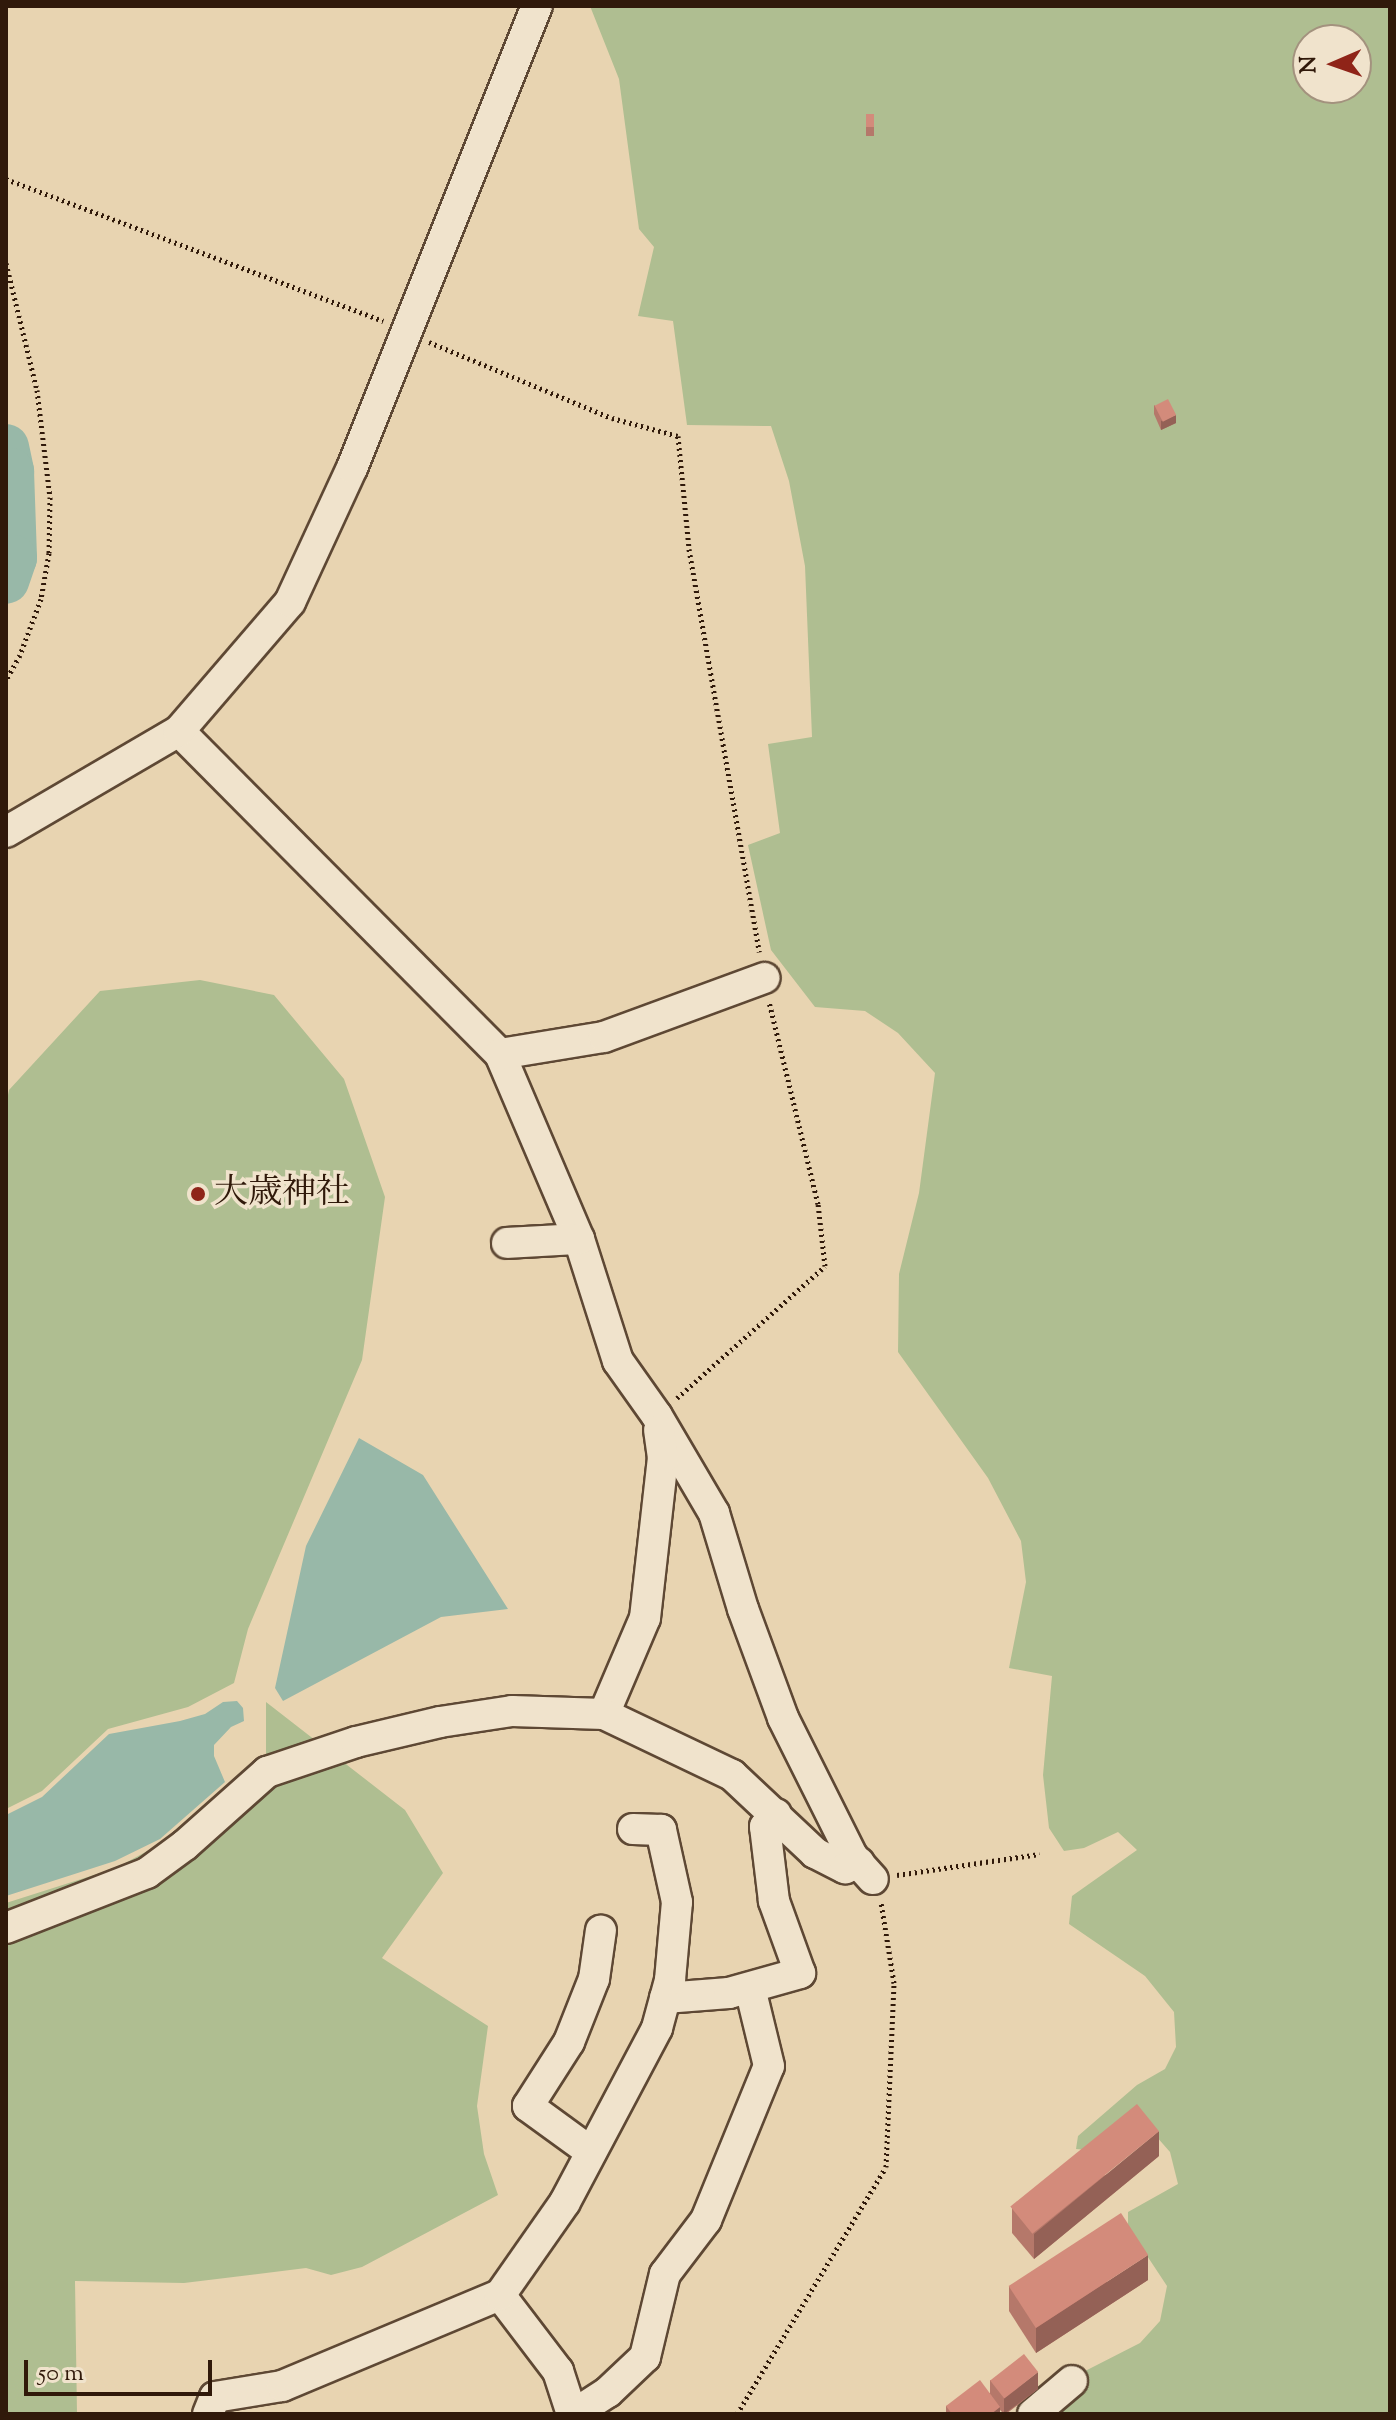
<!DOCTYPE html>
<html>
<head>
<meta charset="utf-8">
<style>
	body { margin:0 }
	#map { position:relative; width:1396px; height:2420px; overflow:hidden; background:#e8d4b1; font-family:"Sorts Mill Goudy","Noto Serif JP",serif }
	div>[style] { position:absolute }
	.green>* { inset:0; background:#afbe91 }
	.water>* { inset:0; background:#98b8a8 }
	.river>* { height:46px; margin:-23px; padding:0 23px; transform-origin:23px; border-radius:23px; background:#98b8a8 }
	.path>* { height:5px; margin-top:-2.5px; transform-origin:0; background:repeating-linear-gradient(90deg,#30190a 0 2px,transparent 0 6px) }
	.roads { filter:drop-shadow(2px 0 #5e4834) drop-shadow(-2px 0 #5e4834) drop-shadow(0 2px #5e4834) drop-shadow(0 -2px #5e4834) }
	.minor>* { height:30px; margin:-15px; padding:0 15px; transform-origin:15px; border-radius:15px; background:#f0e3cc }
	.wall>* { inset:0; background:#b5786a; transform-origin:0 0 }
	.shaded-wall>* { inset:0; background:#946156 }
	.building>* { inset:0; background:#d38b7b; transform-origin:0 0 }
	.dots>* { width:22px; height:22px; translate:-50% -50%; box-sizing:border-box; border:4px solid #f0e3cc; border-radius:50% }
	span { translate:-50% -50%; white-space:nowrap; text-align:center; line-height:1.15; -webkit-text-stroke:7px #f0e3cc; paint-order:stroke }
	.poi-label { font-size:34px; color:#30190a }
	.left { translate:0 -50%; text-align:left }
	.frame { position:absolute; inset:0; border:8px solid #30190a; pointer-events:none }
	.north { position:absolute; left:1292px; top:24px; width:80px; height:80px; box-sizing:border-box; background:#f0e3cc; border:2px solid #a3927e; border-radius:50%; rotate:268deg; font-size:22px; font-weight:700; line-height:32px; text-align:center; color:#30190a }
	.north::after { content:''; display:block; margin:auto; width:28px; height:36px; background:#8f2418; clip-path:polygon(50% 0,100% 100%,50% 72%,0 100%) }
	.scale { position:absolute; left:24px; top:2360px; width:188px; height:36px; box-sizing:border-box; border:4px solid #30190a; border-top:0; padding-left:10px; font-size:24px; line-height:28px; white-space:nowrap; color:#30190a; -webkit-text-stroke:6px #f0e3cc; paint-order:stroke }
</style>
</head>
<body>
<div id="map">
	<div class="green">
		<i style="clip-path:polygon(evenodd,590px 6px,1390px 6px,1390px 2414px,1021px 2414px,1042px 2393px,1140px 2343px,1160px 2321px,1167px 2286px,1128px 2227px,1128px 2212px,1178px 2184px,1170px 2152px,1134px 2111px,1088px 2150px,1076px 2149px,1078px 2136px,1137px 2085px,1165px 2069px,1176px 2047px,1174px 2012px,1145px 1976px,1069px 1924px,1072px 1896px,1137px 1850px,1118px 1832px,1084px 1848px,1064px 1851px,1049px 1828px,1043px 1775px,1052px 1676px,1009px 1668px,1026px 1582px,1021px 1541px,988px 1478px,898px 1352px,899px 1274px,919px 1193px,935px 1073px,898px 1033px,865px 1011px,815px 1007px,771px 950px,748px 845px,780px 833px,768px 744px,812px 737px,805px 566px,789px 481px,771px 426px,687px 425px,673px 321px,638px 316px,654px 247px,639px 229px,619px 79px,590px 6px,1308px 40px,1356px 40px,1356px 88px,1308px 88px,1308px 40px)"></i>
		<i style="clip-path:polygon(200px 980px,274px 995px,344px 1079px,385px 1197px,362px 1360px,248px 1629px,234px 1683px,188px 1707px,108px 1729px,42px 1791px,6px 1809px,6px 1105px,9px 1090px,100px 991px)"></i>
		<i style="clip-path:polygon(266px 1702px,405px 1810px,443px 1873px,382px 1958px,488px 2026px,477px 2106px,484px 2154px,498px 2195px,362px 2267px,331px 2275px,306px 2268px,184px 2283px,75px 2281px,77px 2414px,6px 2414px,6px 1903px,116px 1868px,280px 1779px,266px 1754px)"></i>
	</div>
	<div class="water">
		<i style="clip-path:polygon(359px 1438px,423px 1475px,508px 1609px,441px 1617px,283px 1701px,275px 1688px,306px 1546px)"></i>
		<i style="clip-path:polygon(237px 1701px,243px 1708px,244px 1721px,231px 1727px,214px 1745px,214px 1756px,225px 1782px,160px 1839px,115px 1861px,6px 1896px,6px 1815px,42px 1797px,109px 1734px,180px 1721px,205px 1714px,223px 1702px)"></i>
	</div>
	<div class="river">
		<i style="left:6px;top:447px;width:25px;rotate:78deg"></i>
		<i style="left:11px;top:471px;width:87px;rotate:88deg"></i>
		<i style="left:14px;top:558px;width:24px;rotate:109deg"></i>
	</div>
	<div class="path">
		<i style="left:6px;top:179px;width:403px;rotate:20.6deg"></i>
		<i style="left:6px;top:263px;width:131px;rotate:76.3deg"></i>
		<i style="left:37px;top:390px;width:108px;rotate:83.1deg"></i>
		<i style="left:50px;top:497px;width:56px;rotate:91deg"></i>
		<i style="left:49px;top:553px;width:47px;rotate:99.9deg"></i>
		<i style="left:41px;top:599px;width:60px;rotate:110.6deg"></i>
		<i style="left:20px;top:655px;width:29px;rotate:119deg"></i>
		<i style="left:429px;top:342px;width:198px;rotate:22.6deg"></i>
		<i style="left:612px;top:418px;width:68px;rotate:15.3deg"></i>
		<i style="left:678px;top:436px;width:114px;rotate:84.4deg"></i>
		<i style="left:689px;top:549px;width:409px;rotate:80.1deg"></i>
		<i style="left:677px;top:1398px;width:198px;rotate:-41.7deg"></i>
		<i style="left:825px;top:1266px;width:62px;rotate:-96.4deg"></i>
		<i style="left:818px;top:1204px;width:209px;rotate:-103.6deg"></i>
		<i style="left:897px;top:1875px;width:144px;rotate:-8.4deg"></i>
		<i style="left:737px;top:2414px;width:288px;rotate:-58.9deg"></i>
		<i style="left:886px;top:2167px;width:184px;rotate:-87.5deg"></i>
		<i style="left:894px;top:1983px;width:82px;rotate:-99.1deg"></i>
	</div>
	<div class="roads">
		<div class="minor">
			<i style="left:179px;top:731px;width:455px;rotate:45.2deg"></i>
			<i style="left:500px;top:1054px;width:201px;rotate:66.9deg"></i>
			<i style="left:579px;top:1239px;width:128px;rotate:72.3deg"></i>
			<i style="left:618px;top:1361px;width:67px;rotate:54.7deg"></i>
			<i style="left:657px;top:1416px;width:113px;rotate:59.6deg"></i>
			<i style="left:714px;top:1513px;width:100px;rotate:73.2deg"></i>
			<i style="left:743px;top:1609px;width:116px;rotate:69.8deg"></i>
			<i style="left:783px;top:1718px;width:154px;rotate:63.4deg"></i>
			<i style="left:852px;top:1856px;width:31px;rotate:48deg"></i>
			<i style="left:6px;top:832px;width:200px;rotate:-30.3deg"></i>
			<i style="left:179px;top:731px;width:170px;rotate:-49.3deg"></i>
			<i style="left:290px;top:602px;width:148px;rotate:-65.2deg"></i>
			<i style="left:352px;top:468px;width:498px;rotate:-68.2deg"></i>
			<i style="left:500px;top:1054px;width:105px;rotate:-9.3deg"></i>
			<i style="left:604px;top:1037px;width:171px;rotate:-20.2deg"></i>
			<i style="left:507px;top:1243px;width:72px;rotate:-3.2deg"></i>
			<i style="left:604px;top:1714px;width:104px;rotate:-66.9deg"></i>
			<i style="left:645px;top:1618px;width:161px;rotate:-83.6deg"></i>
			<i style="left:663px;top:1458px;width:28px;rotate:-98deg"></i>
			<i style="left:6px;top:1928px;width:151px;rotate:-21.3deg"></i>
			<i style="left:147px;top:1873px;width:47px;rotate:-36.4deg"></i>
			<i style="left:185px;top:1845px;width:110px;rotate:-41.7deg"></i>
			<i style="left:267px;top:1772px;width:94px;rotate:-18.6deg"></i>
			<i style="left:356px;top:1742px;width:86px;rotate:-13.4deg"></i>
			<i style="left:440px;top:1722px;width:73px;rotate:-8.7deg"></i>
			<i style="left:512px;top:1711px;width:92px;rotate:1.9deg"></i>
			<i style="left:604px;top:1714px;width:142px;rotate:25.5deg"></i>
			<i style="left:732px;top:1775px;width:114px;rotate:43.2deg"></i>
			<i style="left:815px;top:1853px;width:34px;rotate:27deg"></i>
			<i style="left:845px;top:1868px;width:15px;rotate:-20deg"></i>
			<i style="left:665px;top:1998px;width:64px;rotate:-4.5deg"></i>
			<i style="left:729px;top:1993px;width:74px;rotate:-15.7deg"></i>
			<i style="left:800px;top:1973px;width:77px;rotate:-109.9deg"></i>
			<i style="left:774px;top:1901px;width:75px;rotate:-96.9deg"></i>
			<i style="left:765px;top:1827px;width:17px;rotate:-50deg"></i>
			<i style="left:591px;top:2152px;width:78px;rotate:-143.9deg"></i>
			<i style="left:528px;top:2106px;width:76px;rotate:-57.4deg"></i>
			<i style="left:569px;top:2042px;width:68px;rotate:-68.4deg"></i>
			<i style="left:594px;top:1979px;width:49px;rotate:-81.9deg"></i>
			<i style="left:500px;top:2295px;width:96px;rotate:52.7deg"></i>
			<i style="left:558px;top:2371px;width:45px;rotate:72deg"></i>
			<i style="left:208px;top:2414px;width:18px;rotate:-68deg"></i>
			<i style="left:215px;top:2397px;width:68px;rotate:-9.3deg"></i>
			<i style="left:282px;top:2386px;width:236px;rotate:-22.7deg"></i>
			<i style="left:500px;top:2295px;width:113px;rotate:-55deg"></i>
			<i style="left:565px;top:2202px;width:197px;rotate:-62.1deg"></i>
			<i style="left:657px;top:2028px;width:50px;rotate:-74.8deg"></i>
			<i style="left:670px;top:1980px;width:78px;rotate:-84.9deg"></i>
			<i style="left:677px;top:1902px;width:74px;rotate:-102.5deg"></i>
			<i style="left:661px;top:1830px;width:28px;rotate:-178deg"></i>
			<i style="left:574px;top:2414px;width:40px;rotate:-32.9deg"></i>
			<i style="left:608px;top:2392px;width:51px;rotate:-43.4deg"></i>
			<i style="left:645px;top:2357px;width:85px;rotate:-76.5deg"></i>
			<i style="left:665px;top:2274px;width:68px;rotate:-52.8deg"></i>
			<i style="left:706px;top:2220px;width:166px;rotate:-67.8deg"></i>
			<i style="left:769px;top:2066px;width:80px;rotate:-103.7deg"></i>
			<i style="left:1033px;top:2414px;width:51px;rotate:-40.2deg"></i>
		</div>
	</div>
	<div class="wall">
		<i style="left:866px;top:114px;width:8px;height:22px"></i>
		<i style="clip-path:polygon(1154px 405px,1176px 423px,1161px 430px,1154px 414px)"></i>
		<i style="clip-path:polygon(1159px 2156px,1034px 2259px,1012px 2233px,1012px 2208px)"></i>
		<i style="clip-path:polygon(1148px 2280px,1036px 2353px,1009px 2311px,1009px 2286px)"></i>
		<i style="clip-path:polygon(990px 2380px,1038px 2389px,1006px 2414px,1004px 2414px,1000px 2410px,1000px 2414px,946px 2414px,946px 2406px,990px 2393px)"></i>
	</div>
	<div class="shaded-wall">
		<i style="clip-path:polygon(1176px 415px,1176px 423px,1161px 430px,1161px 421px)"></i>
		<i style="clip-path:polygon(1159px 2131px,1159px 2156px,1034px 2259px,1034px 2234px)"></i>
		<i style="clip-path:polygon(1148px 2255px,1148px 2280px,1036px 2353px,1036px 2328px)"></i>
		<i style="clip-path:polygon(1038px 2372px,1038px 2389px,1004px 2414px,1004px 2398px)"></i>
		<i style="clip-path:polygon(1000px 2407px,1000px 2414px,991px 2414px)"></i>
	</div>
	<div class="building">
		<i style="left:866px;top:114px;width:8px;height:13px"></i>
		<i style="left:1168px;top:399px;width:18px;height:15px;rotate:63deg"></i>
		<i style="left:1137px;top:2104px;width:35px;height:163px;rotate:51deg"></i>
		<i style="left:1121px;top:2213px;width:50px;height:134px;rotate:57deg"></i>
		<i style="left:1024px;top:2354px;width:23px;height:43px;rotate:52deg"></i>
		<i style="clip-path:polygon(980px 2380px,1000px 2407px,991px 2414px,952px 2414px,946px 2406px)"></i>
	</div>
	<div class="dots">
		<i style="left:198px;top:1194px;background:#8f2418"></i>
	</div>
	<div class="poi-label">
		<span class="left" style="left:214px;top:1194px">大歳神社</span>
	</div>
	<div class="frame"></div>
	<div class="north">N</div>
	<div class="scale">50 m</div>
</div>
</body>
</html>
